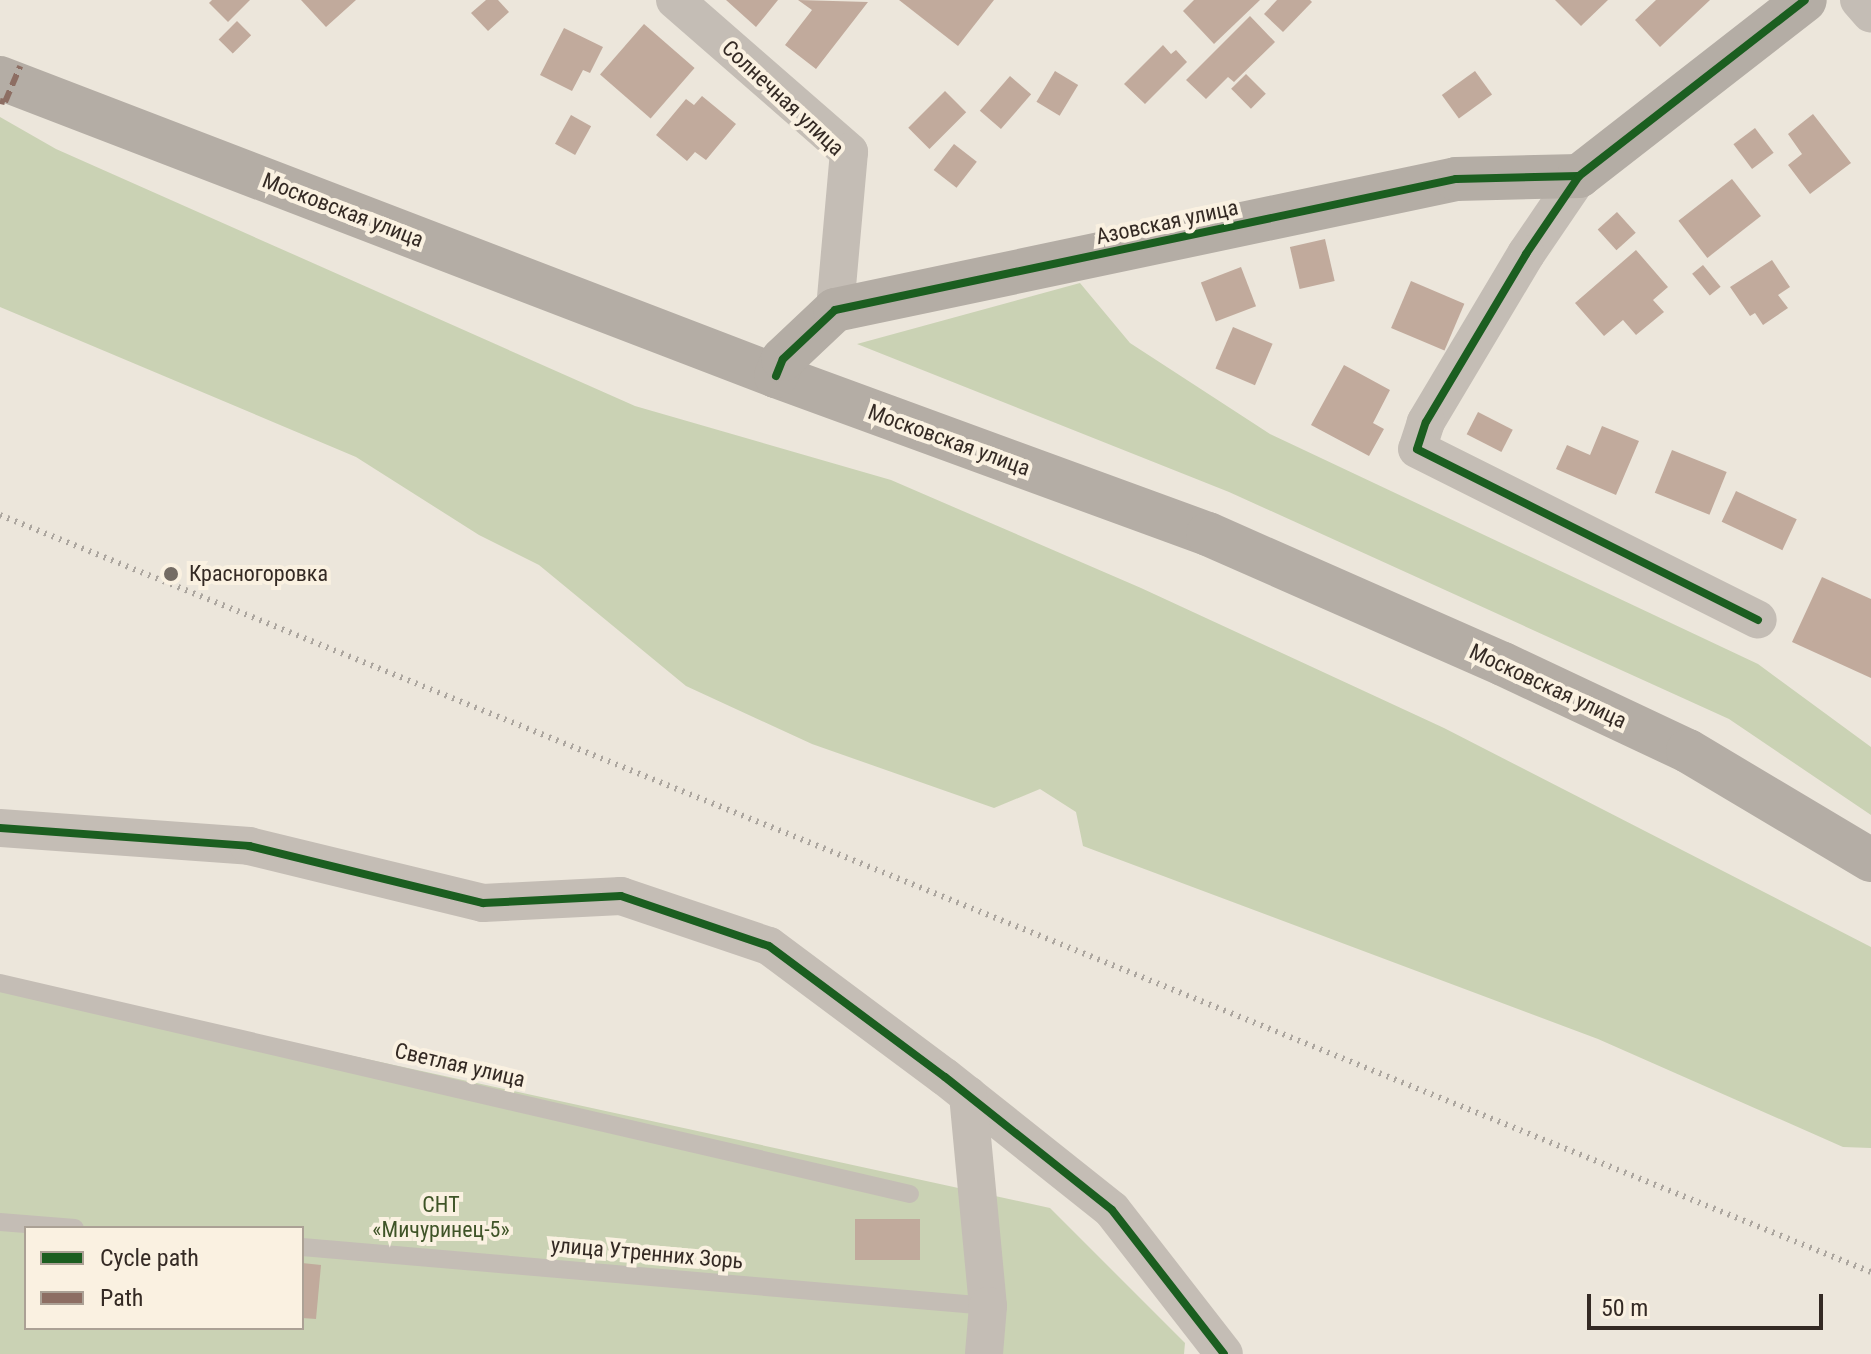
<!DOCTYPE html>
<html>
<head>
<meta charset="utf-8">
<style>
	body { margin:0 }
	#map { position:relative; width:1871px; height:1354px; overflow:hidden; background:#ece6db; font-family:"Roboto Condensed",sans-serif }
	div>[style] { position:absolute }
	.green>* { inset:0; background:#cad2b4 }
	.building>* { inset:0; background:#c1aa9c; transform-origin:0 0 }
	.lane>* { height:18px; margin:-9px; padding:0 9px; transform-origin:9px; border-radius:9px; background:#c4bdb5 }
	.street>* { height:38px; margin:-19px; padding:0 19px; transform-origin:19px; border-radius:19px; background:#c4bdb5 }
	.secondary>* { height:44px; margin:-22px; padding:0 22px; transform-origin:22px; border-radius:22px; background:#b4ada5 }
	.rail>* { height:6px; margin-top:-3px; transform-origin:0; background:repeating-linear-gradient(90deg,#aca69f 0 2px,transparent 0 8px) }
	.quiet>* { height:6px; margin-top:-3px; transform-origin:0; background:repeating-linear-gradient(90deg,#8d6e63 0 12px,transparent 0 18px) }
	.cycleway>* { height:8px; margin:-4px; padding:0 4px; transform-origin:4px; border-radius:4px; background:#1b5e20 }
	.dots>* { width:22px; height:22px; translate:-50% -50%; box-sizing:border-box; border:4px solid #faf1e1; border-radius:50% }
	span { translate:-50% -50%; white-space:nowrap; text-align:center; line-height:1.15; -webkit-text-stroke:8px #faf1e1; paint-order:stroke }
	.street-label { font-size:22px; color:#342a24 }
	.poi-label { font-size:22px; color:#342a24 }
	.left { translate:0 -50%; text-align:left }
	.park-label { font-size:22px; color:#3f5427 }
	.legend { position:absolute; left:24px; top:1226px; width:280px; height:104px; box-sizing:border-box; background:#faf1e1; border:2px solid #aba195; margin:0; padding:10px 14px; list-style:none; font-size:24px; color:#342a24 }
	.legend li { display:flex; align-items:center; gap:16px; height:40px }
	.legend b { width:40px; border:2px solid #aba195 }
	.scale { position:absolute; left:1587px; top:1294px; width:236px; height:36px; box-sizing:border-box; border:4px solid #342a24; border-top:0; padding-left:10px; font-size:24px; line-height:28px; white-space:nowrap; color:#342a24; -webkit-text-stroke:6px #faf1e1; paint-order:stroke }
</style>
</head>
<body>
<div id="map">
	<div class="green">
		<i style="clip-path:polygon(0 117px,56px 149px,635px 406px,891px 480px,1141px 588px,1444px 728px,1871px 947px,1871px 1148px,1843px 1147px,1598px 1039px,1083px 846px,1076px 812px,1040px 789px,994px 808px,812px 744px,686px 686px,539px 565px,479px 535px,356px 457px,0 307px)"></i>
		<i style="clip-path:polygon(1080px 283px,1130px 343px,1270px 434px,1758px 664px,1871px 747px,1871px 815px,1729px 719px,1229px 492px,857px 344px)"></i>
		<i style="clip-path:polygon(evenodd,0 979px,1050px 1208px,1185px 1343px,1184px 1354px,0 1354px,0 979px,26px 1228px,302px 1228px,302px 1328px,26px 1328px,26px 1228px)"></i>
	</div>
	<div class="building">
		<i style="clip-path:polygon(212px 0,250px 0,228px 22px,209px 3px)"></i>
		<i style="clip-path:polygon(301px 0,356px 0,326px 27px)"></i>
		<i style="clip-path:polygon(486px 0,498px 0,509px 12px,488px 31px,471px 13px)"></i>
		<i style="clip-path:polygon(726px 0,778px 0,756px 27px)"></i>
		<i style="clip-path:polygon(798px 0,868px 2px,816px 69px,785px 45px,812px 10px)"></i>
		<i style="clip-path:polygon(899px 0,994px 0,958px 46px)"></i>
		<i style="clip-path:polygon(1194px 0,1260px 0,1214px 44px,1183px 11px)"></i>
		<i style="clip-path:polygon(1277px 0,1310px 0,1312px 2px,1283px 32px,1264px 14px)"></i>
		<i style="clip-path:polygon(1555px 0,1608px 0,1581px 26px)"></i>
		<i style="clip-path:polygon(1656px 0,1710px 0,1660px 47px,1635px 20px)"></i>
		<i style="clip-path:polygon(1250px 16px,1275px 42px,1234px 82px,1228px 77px,1206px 99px,1186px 80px)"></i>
		<i style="left:237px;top:21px;width:20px;height:26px;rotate:45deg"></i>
		<i style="left:644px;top:24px;width:67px;height:67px;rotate:41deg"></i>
		<i style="clip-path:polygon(564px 28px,603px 47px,590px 73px,583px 70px,572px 91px,540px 75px)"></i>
		<i style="clip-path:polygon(1163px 45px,1171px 54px,1176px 50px,1187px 62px,1145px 104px,1124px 84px)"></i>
		<i style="left:1055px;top:71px;width:27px;height:36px;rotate:31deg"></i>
		<i style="left:1475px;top:71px;width:29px;height:41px;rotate:54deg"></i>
		<i style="left:1246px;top:74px;width:28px;height:21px;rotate:45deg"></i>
		<i style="left:1010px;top:76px;width:28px;height:46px;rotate:41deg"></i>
		<i style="left:945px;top:91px;width:30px;height:52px;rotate:45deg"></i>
		<i style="clip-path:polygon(702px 96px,736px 124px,706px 160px,695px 152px,687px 161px,656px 135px,686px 99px,694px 105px)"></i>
		<i style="clip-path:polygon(1813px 114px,1851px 163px,1810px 194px,1788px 165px,1802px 154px,1788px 134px)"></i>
		<i style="left:571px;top:115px;width:23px;height:33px;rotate:29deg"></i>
		<i style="left:1755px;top:128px;width:31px;height:27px;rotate:53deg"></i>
		<i style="left:954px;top:144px;width:29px;height:33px;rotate:38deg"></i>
		<i style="left:1732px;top:179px;width:47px;height:68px;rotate:52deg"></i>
		<i style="left:1617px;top:212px;width:28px;height:26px;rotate:48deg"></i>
		<i style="left:1325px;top:239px;width:43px;height:36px;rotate:77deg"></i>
		<i style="clip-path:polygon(1636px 250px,1668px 287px,1653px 300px,1664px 312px,1636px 335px,1623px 320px,1604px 336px,1575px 303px)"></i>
		<i style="clip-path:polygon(1772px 260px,1790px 287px,1778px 295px,1788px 308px,1763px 325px,1755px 313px,1750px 316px,1730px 287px)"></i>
		<i style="left:1703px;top:265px;width:28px;height:14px;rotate:51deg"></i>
		<i style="left:1241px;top:267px;width:42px;height:43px;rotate:69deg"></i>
		<i style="left:1411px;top:281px;width:58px;height:51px;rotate:23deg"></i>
		<i style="left:1233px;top:327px;width:43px;height:45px;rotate:23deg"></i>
		<i style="clip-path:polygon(1344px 365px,1390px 390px,1373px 423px,1384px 429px,1369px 456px,1311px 425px)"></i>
		<i style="left:1478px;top:412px;width:39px;height:25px;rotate:27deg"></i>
		<i style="clip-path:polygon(1602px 426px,1639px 441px,1616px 495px,1556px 469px,1567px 445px,1590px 455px)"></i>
		<i style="left:1672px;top:450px;width:59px;height:46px;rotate:22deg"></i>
		<i style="left:1736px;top:491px;width:67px;height:34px;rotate:25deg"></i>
		<i style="clip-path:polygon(1822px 577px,1871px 599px,1871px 678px,1792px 642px)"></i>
		<i style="left:855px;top:1219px;width:65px;height:41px"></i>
		<i style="clip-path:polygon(302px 1263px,321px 1265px,316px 1319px,302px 1318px)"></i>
	</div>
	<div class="lane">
		<i style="left:0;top:983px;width:934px;rotate:13.05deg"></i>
		<i style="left:0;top:1222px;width:75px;rotate:4.6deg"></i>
		<i style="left:302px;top:1247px;width:689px;rotate:4.92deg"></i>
	</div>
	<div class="street">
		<i style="left:675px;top:0;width:231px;rotate:41.1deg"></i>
		<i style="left:849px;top:152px;width:159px;rotate:95.1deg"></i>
		<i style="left:1859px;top:0;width:18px;rotate:49deg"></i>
		<i style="left:1579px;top:176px;width:94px;rotate:124.2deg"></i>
		<i style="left:1526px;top:254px;width:196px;rotate:120.8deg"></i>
		<i style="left:1426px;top:422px;width:28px;rotate:108deg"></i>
		<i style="left:1417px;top:449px;width:381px;rotate:26.6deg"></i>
		<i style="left:0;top:828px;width:250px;rotate:4.1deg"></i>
		<i style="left:249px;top:846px;width:241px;rotate:13.7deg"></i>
		<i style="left:483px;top:903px;width:138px;rotate:-2.9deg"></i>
		<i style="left:621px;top:896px;width:156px;rotate:18.7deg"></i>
		<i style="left:769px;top:946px;width:219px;rotate:36.7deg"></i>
		<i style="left:945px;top:1077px;width:213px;rotate:38.5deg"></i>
		<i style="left:1112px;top:1210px;width:182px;rotate:52.1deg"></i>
		<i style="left:968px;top:1095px;width:212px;rotate:84.6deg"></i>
		<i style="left:988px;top:1306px;width:48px;rotate:94.8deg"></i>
	</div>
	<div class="secondary">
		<i style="left:0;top:78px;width:831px;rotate:21.01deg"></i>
		<i style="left:776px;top:376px;width:460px;rotate:20.1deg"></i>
		<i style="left:1208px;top:534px;width:322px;rotate:23.8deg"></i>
		<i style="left:1503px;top:664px;width:204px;rotate:25.2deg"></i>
		<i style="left:1688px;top:751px;width:213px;rotate:30.8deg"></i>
		<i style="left:776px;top:376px;width:18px;rotate:-68deg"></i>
		<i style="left:783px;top:359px;width:71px;rotate:-43.3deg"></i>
		<i style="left:835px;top:310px;width:635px;rotate:-11.91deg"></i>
		<i style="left:1456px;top:179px;width:123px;rotate:-1.4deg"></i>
		<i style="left:1579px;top:176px;width:286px;rotate:-37.9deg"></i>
	</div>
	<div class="rail">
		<i style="left:0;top:515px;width:2018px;rotate:22.03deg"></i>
	</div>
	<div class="quiet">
		<i style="left:0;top:101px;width:5px;rotate:11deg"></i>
		<i style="left:5px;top:102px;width:39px;rotate:-67deg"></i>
	</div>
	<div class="cycleway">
		<i style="left:776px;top:376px;width:18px;rotate:-68deg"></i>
		<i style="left:783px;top:359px;width:71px;rotate:-43.3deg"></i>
		<i style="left:835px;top:310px;width:635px;rotate:-11.91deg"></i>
		<i style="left:1456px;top:179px;width:123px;rotate:-1.4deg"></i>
		<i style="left:1758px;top:620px;width:381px;rotate:-153.4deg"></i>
		<i style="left:1417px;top:449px;width:28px;rotate:-72deg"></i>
		<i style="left:1426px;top:422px;width:196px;rotate:-59.2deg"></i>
		<i style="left:1526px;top:254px;width:94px;rotate:-55.8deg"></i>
		<i style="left:1579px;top:176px;width:286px;rotate:-37.9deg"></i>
		<i style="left:0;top:828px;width:250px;rotate:4.1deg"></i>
		<i style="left:249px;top:846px;width:241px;rotate:13.7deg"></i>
		<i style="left:483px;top:903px;width:138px;rotate:-2.9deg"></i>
		<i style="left:621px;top:896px;width:156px;rotate:18.7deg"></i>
		<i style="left:769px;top:946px;width:219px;rotate:36.7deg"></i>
		<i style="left:945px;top:1077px;width:213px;rotate:38.5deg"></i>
		<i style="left:1112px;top:1210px;width:182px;rotate:52.1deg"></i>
	</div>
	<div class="dots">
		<i style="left:171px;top:574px;background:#746c64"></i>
	</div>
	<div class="street-label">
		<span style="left:783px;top:98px;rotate:43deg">Солнечная улица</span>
		<span style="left:343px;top:210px;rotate:21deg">Московская улица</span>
		<span style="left:1167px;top:222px;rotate:-12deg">Азовская улица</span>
		<span style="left:949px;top:440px;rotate:20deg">Московская улица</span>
		<span style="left:1548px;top:686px;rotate:25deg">Московская улица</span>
		<span style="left:460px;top:1065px;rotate:13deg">Светлая улица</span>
		<span style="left:647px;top:1253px;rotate:5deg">улица Утренних Зорь</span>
	</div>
	<div class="poi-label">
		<span class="left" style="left:189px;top:574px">Красногоровка</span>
	</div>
	<div class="park-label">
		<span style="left:441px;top:1217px">СНТ<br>«Мичуринец-5»</span>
	</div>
	<ul class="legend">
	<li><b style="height:10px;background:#1b5e20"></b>Cycle path</li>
	<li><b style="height:10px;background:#8d6e63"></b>Path</li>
	</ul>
	<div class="scale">50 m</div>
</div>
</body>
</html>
